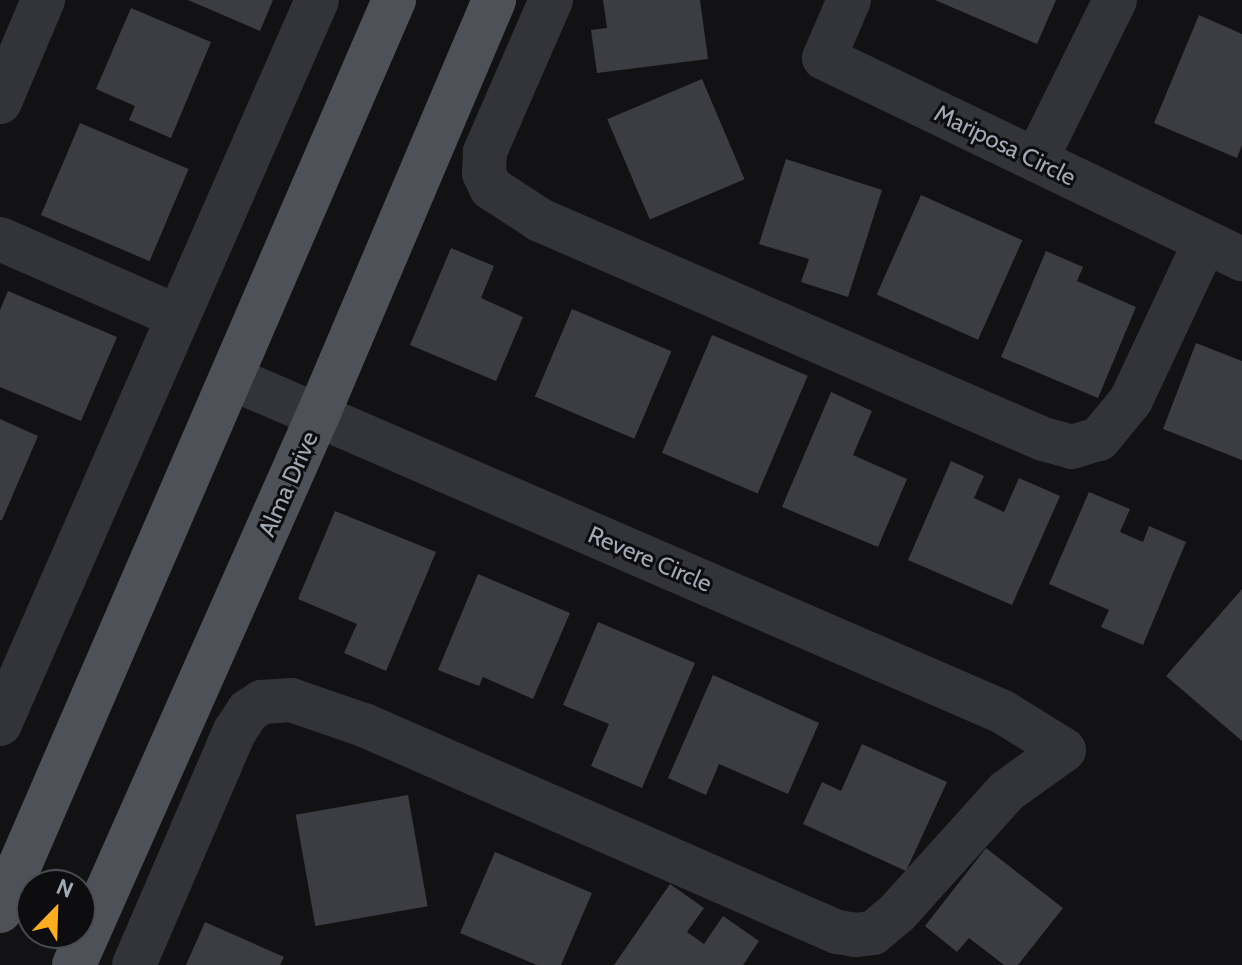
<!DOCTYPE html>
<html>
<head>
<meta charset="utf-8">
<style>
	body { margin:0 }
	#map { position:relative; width:1242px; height:965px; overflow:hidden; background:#121214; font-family:Cabin,sans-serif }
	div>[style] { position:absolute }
	.building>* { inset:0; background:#3c3d42; transform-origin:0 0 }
	.minor>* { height:44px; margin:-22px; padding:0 22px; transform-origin:22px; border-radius:22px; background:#333439 }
	.major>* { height:44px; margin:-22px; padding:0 22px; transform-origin:22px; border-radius:22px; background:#4f5159 }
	span { translate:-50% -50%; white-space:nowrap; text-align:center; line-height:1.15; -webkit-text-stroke:6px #0d0d0f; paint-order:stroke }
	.street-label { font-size:24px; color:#a2a9b6 }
	.north { position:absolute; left:16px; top:869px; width:80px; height:80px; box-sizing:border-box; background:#0d0d0f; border:2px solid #494b52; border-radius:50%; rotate:23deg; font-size:22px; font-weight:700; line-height:32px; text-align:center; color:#a2a9b6 }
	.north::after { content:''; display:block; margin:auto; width:28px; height:36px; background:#ffae1f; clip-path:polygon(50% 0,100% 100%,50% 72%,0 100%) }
</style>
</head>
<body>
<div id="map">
	<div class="building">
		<i style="clip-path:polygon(188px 0,273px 0,260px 31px)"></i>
		<i style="clip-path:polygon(603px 0,700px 0,708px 59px,597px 73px,591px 30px,607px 28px)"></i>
		<i style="clip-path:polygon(935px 0,1056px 0,1037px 44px)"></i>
		<i style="clip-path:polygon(131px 8px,211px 42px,171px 138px,129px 120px,135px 106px,96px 89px)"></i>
		<i style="clip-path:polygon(1199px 15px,1242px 34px,1242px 145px,1237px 158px,1154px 123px)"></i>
		<i style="left:702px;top:79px;width:109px;height:103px;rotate:67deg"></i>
		<i style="left:80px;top:123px;width:118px;height:100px;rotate:23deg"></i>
		<i style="clip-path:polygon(786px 159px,882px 190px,848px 297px,801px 282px,809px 259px,759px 244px)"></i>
		<i style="left:921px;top:195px;width:111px;height:109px;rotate:24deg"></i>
		<i style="clip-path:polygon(451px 248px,494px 266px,481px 298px,523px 317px,496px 381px,410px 345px)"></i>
		<i style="clip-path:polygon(1046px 251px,1083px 267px,1077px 281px,1136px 307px,1098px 398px,1001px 357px)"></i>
		<i style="clip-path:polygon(8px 291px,117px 337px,81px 421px,0 387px,0 310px)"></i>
		<i style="left:572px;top:309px;width:108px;height:95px;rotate:23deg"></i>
		<i style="left:712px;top:335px;width:104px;height:128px;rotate:23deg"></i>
		<i style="clip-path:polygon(1196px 343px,1242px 361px,1242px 460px,1163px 429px)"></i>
		<i style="clip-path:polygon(831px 392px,872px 411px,853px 455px,907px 479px,878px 547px,782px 507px)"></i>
		<i style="clip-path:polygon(0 419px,38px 436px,2px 520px,0 520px)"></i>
		<i style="clip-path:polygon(951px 461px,984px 476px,974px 498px,1004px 512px,1019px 478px,1060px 496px,1012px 605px,908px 560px)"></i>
		<i style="clip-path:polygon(1089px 492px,1130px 509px,1120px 532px,1143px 542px,1149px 526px,1186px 542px,1143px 645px,1101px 627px,1109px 610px,1049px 584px)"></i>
		<i style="clip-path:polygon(335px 511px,436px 552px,386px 671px,344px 653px,357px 624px,298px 599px)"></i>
		<i style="clip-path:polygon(478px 574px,570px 613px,533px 699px,483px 677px,479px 686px,438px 670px)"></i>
		<i style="clip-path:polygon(1242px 589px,1242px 741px,1166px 676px)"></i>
		<i style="clip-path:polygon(598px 622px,695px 663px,642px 788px,591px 766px,609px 724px,563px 705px)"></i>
		<i style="clip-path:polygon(713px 675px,819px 723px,788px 794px,719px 764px,706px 795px,668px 778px)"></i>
		<i style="clip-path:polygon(862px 744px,947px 782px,906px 871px,803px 824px,822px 782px,841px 791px)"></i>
		<i style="left:408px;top:795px;width:113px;height:114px;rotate:80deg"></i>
		<i style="clip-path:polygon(986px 848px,1063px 908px,1018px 965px,1004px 965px,969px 938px,957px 952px,925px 926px)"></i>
		<i style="clip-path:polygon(495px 852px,592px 893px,561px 965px,537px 965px,460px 933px)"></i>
		<i style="clip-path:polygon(670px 884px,704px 908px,687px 932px,704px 944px,723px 916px,759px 941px,743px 965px,614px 965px)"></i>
		<i style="clip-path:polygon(205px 922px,284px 957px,280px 965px,186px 965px)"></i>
	</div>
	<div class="minor">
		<i style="left:551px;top:0;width:166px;rotate:113.5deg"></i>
		<i style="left:485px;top:152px;width:21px;rotate:93deg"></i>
		<i style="left:484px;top:173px;width:17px;rotate:65deg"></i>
		<i style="left:491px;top:188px;width:59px;rotate:33.1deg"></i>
		<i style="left:540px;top:220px;width:549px;rotate:23.53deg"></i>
		<i style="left:1043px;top:439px;width:30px;rotate:15deg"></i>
		<i style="left:1072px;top:447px;width:28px;rotate:-17deg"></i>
		<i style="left:1099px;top:439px;width:50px;rotate:-50.6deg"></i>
		<i style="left:1131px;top:400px;width:174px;rotate:-64.9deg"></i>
		<i style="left:849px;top:0;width:63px;rotate:113.3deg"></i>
		<i style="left:824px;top:58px;width:464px;rotate:25.7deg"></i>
		<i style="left:0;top:102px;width:111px;rotate:-67.1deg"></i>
		<i style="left:1036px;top:160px;width:178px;rotate:-63.7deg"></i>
		<i style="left:0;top:239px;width:192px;rotate:23.6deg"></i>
		<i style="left:0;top:724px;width:790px;rotate:-66.35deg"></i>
		<i style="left:134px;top:965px;width:255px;rotate:-66.7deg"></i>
		<i style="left:235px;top:731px;width:24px;rotate:-57deg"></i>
		<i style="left:248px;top:711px;width:17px;rotate:-33deg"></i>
		<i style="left:262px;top:702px;width:29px;rotate:-4deg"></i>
		<i style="left:291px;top:700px;width:77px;rotate:18.9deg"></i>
		<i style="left:364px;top:725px;width:516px;rotate:23.64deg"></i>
		<i style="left:837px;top:932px;width:18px;rotate:9deg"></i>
		<i style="left:855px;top:935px;width:18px;rotate:-6deg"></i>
		<i style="left:873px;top:933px;width:31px;rotate:-40deg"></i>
		<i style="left:897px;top:913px;width:164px;rotate:-48deg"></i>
		<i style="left:1007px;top:791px;width:70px;rotate:-35.7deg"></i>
		<i style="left:1064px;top:750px;width:72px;rotate:-148.1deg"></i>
		<i style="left:1003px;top:712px;width:841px;rotate:-156.6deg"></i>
	</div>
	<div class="major">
		<i style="left:0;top:911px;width:993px;rotate:-66.61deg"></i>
		<i style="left:74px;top:965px;width:602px;rotate:-66.08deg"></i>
		<i style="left:318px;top:415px;width:451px;rotate:-67deg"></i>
	</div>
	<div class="street-label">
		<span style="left:1005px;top:145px;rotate:26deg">Mariposa Circle</span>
		<span style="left:288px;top:484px;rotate:-66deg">Alma Drive</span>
		<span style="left:650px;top:559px;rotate:23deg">Revere Circle</span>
	</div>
	<div class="north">N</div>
</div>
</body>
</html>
